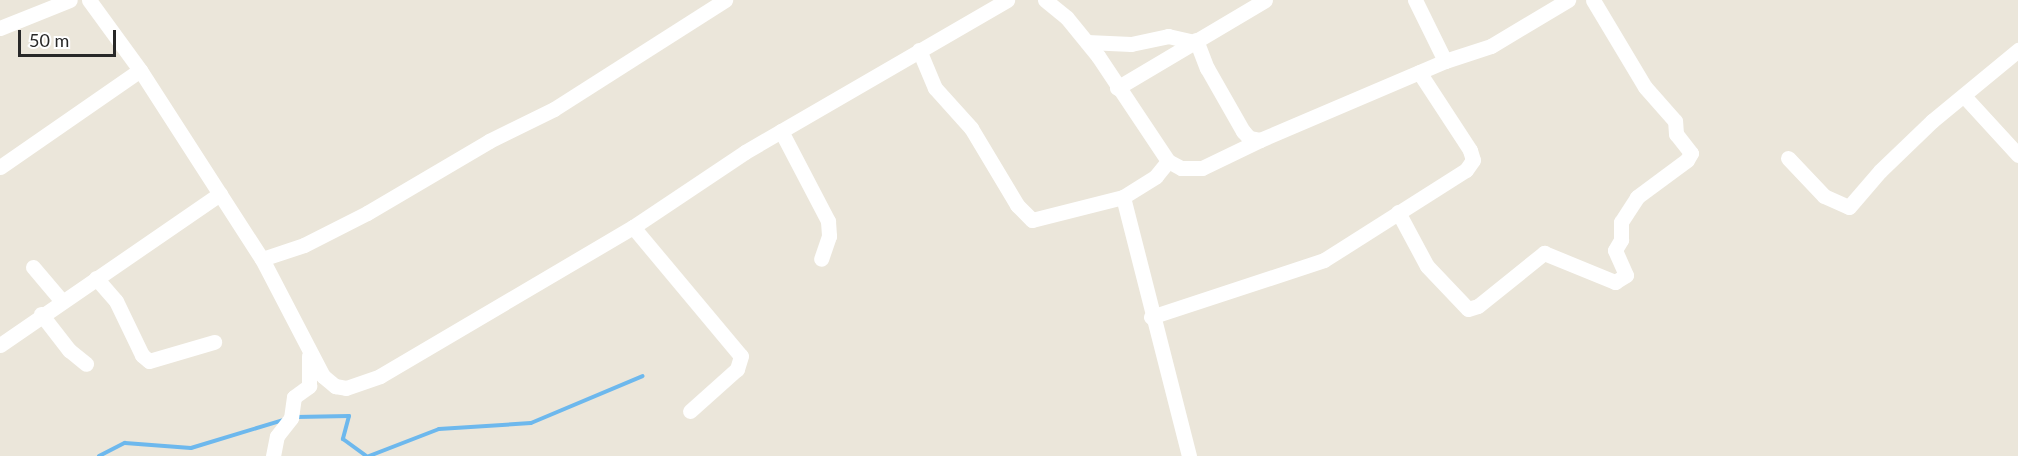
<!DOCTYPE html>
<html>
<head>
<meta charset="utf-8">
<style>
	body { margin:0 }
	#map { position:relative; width:2018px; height:456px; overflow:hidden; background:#ebe6da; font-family:Lato,sans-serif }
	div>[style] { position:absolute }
	.stream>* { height:4px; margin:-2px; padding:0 2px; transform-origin:2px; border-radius:2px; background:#6db8ed }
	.street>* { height:15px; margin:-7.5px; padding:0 7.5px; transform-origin:7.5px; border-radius:7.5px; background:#fff }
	span { translate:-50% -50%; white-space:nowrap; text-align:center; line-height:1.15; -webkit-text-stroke:5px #fff; paint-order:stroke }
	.scale { position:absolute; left:18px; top:30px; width:98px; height:27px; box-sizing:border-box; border:3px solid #282828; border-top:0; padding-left:8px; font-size:18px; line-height:21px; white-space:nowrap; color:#282828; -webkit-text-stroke:4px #fff; paint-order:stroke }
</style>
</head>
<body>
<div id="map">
	<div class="stream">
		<i style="left:296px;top:417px;width:53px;rotate:-1.1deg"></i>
		<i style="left:349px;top:416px;width:24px;rotate:105deg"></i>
		<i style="left:343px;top:439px;width:29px;rotate:36deg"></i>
		<i style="left:99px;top:456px;width:29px;rotate:-27deg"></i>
		<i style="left:125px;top:443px;width:66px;rotate:4.3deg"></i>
		<i style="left:191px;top:448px;width:96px;rotate:-16.9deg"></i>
		<i style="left:369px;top:456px;width:75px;rotate:-21.1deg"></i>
		<i style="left:439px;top:429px;width:92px;rotate:-3.7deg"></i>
		<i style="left:531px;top:423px;width:121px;rotate:-22.8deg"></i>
	</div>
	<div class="street">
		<i style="left:89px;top:0;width:87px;rotate:53.9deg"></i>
		<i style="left:140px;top:70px;width:225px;rotate:57.2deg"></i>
		<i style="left:262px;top:259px;width:132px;rotate:62.5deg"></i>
		<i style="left:323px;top:376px;width:16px;rotate:40deg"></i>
		<i style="left:335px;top:386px;width:11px;rotate:10deg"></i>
		<i style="left:346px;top:388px;width:36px;rotate:-19deg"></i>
		<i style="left:380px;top:376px;width:294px;rotate:-30.5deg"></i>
		<i style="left:633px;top:227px;width:135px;rotate:-33.8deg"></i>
		<i style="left:745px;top:152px;width:303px;rotate:-30.1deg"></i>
		<i style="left:1045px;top:0;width:28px;rotate:39deg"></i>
		<i style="left:1067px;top:18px;width:49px;rotate:50.8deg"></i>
		<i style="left:1098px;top:56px;width:126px;rotate:56.3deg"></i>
		<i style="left:1168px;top:161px;width:15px;rotate:28deg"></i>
		<i style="left:1181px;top:168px;width:21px"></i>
		<i style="left:1202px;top:168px;width:64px;rotate:-25.8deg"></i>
		<i style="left:1415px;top:0;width:68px;rotate:63.8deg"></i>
		<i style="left:0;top:28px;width:75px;rotate:-21.8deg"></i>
		<i style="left:1196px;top:40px;width:30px;rotate:69deg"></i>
		<i style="left:1207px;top:68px;width:73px;rotate:60.3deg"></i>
		<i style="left:1243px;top:131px;width:9px;rotate:49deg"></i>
		<i style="left:1249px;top:138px;width:11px;rotate:10deg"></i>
		<i style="left:1260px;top:140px;width:201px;rotate:-23.1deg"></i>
		<i style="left:1445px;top:61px;width:48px;rotate:-18.1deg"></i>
		<i style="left:1491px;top:46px;width:90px;rotate:-30.9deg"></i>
		<i style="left:1087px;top:42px;width:44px;rotate:2.6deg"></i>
		<i style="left:1131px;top:44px;width:38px;rotate:-12deg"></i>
		<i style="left:1168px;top:36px;width:26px;rotate:13deg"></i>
		<i style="left:919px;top:50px;width:41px;rotate:67.2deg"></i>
		<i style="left:935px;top:88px;width:54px;rotate:48deg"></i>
		<i style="left:971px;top:128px;width:90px;rotate:59.1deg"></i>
		<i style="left:1017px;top:205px;width:21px;rotate:45deg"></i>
		<i style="left:1032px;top:220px;width:94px;rotate:-14.2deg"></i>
		<i style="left:1123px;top:197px;width:39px;rotate:-32deg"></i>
		<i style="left:1156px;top:176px;width:19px;rotate:-51deg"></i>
		<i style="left:1117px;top:88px;width:172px;rotate:-30.7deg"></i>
		<i style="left:1964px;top:96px;width:80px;rotate:47.5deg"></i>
		<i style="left:781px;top:131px;width:102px;rotate:62.4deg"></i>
		<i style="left:828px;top:221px;width:15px;rotate:86deg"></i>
		<i style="left:829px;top:236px;width:24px;rotate:109deg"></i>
		<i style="left:1788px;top:158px;width:52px;rotate:46.5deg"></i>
		<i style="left:1824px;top:196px;width:27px;rotate:24deg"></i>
		<i style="left:1849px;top:207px;width:48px;rotate:-49.3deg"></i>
		<i style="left:1880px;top:171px;width:72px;rotate:-43.9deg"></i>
		<i style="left:1932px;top:121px;width:112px;rotate:-39.5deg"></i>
		<i style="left:0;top:167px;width:170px;rotate:-34.7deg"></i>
		<i style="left:1123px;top:197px;width:267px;rotate:75.7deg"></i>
		<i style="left:1398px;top:212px;width:61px;rotate:61.8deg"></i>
		<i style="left:1427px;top:266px;width:59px;rotate:46.4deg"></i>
		<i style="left:1468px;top:309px;width:10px;rotate:-17deg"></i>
		<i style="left:1478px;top:306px;width:85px;rotate:-38.8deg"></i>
		<i style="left:1544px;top:253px;width:77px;rotate:22.2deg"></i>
		<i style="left:1615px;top:282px;width:13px;rotate:-32deg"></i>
		<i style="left:1626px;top:275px;width:27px;rotate:-114deg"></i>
		<i style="left:1615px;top:250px;width:12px;rotate:-59deg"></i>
		<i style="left:1621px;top:240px;width:18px;rotate:-90deg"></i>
		<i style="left:1621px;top:222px;width:30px;rotate:-57deg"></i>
		<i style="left:1637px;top:197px;width:62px;rotate:-36.5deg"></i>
		<i style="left:1687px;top:160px;width:8px;rotate:-60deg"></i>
		<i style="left:1691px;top:153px;width:24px;rotate:-128deg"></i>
		<i style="left:1676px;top:134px;width:13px;rotate:-94deg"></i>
		<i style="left:1675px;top:121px;width:45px;rotate:-131.4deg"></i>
		<i style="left:1645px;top:87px;width:101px;rotate:-120.9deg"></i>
		<i style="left:633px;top:227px;width:168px;rotate:50.1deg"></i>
		<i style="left:741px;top:356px;width:14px;rotate:107deg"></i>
		<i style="left:737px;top:369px;width:63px;rotate:138.2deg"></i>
		<i style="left:262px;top:259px;width:44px;rotate:-18.4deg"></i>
		<i style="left:304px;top:245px;width:71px;rotate:-26.9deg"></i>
		<i style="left:367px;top:213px;width:142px;rotate:-30.5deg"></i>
		<i style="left:489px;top:141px;width:72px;rotate:-26.2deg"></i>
		<i style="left:554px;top:109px;width:203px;rotate:-32.5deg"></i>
		<i style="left:33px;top:267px;width:43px;rotate:49.7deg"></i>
		<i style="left:96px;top:278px;width:30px;rotate:49deg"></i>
		<i style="left:116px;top:301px;width:60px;rotate:64.3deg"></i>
		<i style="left:142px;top:355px;width:9px;rotate:41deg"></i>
		<i style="left:149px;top:361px;width:68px;rotate:-16.3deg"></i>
		<i style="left:41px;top:314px;width:46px;rotate:52.1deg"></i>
		<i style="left:69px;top:350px;width:22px;rotate:39deg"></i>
		<i style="left:1151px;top:317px;width:182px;rotate:-18.2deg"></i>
		<i style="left:1324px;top:260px;width:168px;rotate:-32.4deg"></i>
		<i style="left:1466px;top:170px;width:12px;rotate:-55deg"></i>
		<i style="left:1473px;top:160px;width:10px;rotate:-107deg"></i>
		<i style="left:1470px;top:150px;width:93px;rotate:-123.2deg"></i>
		<i style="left:0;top:345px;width:267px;rotate:-34.5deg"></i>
		<i style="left:273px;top:456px;width:20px;rotate:-79deg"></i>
		<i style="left:277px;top:436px;width:23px;rotate:-52deg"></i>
		<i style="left:291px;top:418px;width:21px;rotate:-82deg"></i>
		<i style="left:294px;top:397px;width:19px;rotate:-36deg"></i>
		<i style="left:309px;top:386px;width:30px;rotate:-90deg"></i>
	</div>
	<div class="scale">50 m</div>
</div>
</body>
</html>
